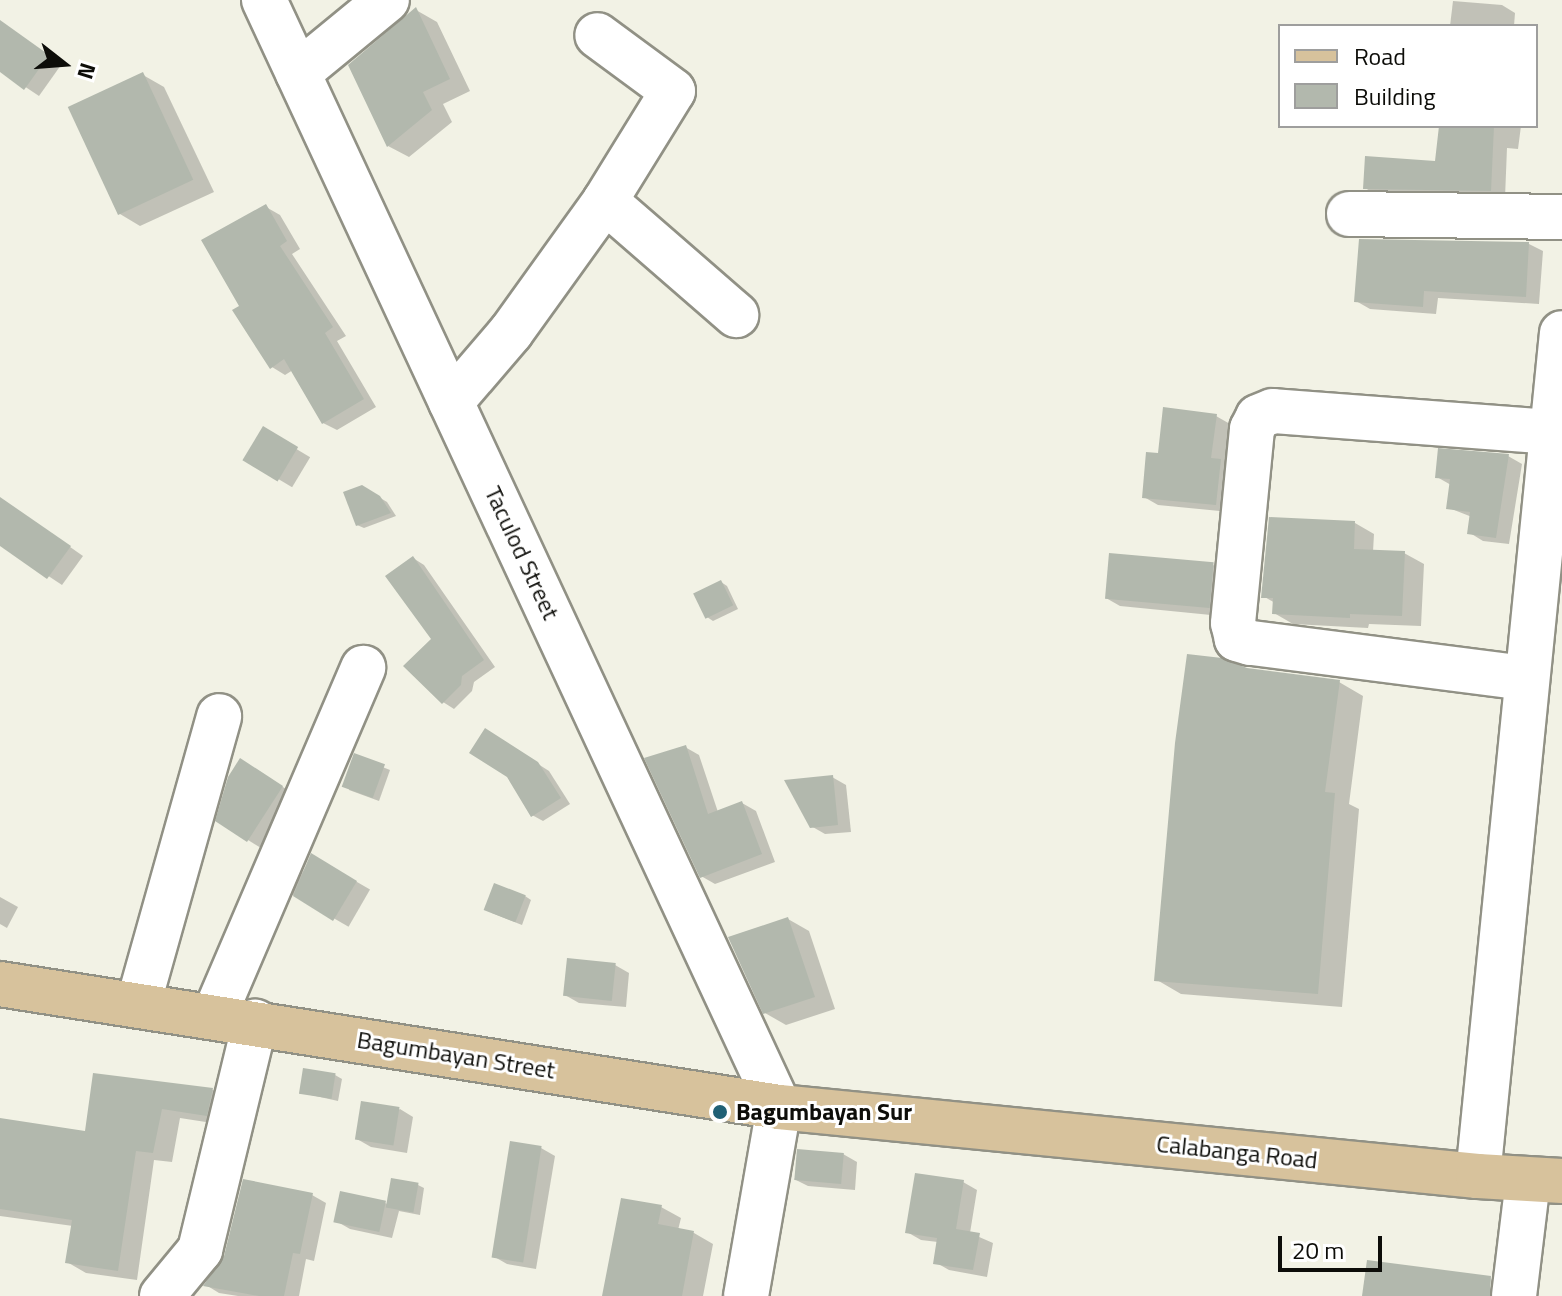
<!DOCTYPE html>
<html>
<head>
<meta charset="utf-8">
<style>
	body { margin:0 }
	#map { position:relative; width:1562px; height:1296px; overflow:hidden; background:#f2f2e5; font-family:"Titillium Web",sans-serif }
	div>[style] { position:absolute }
	.shadow>* { inset:0; background:#0003; transform-origin:0 0 }
	.building>* { inset:0; background:#b2b8ad; transform-origin:0 0 }
	.roads { filter:drop-shadow(2px 0 #919185) drop-shadow(-2px 0 #919185) drop-shadow(0 2px #919185) drop-shadow(0 -2px #919185) }
	.minor>* { height:44px; margin:-22px; padding:0 22px; transform-origin:22px; border-radius:22px; background:#fff }
	.major>* { height:44px; margin:-22px; padding:0 22px; transform-origin:22px; border-radius:22px; background:#d7c29c }
	.dots>* { width:22px; height:22px; translate:-50% -50%; box-sizing:border-box; border:4px solid #fff; border-radius:50% }
	span { translate:-50% -50%; white-space:nowrap; text-align:center; line-height:1.15; -webkit-text-stroke:6px #fff; paint-order:stroke }
	.street-label { font-size:24px; color:#0d0d09 }
	.poi-label { font-size:24px; color:#0d0d09; font-weight:700 }
	.left { translate:0 -50%; text-align:left }
	.legend { position:absolute; left:1278px; top:24px; width:260px; height:104px; box-sizing:border-box; background:#fff; border:2px solid #9e9e9d; margin:0; padding:10px 14px; list-style:none; font-size:24px; color:#0d0d09 }
	.legend li { display:flex; align-items:center; gap:16px; height:40px }
	.legend b { width:40px; border:2px solid #9e9e9d }
	.north { position:absolute; left:24px; top:24px; width:80px; height:80px; -webkit-text-stroke:6px #fff; paint-order:stroke; rotate:107deg; font-size:22px; font-weight:700; line-height:32px; text-align:center; color:#0d0d09 }
	.north::after { content:''; display:block; margin:auto; width:28px; height:36px; background:#0d0d09; clip-path:polygon(50% 0,100% 100%,50% 72%,0 100%) }
	.scale { position:absolute; left:1278px; top:1236px; width:104px; height:36px; box-sizing:border-box; border:4px solid #0d0d09; border-top:0; padding-left:10px; font-size:24px; line-height:28px; white-space:nowrap; color:#0d0d09; -webkit-text-stroke:6px #fff; paint-order:stroke }
</style>
</head>
<body>
<div id="map">
	<div class="shadow">
		<i style="clip-path:polygon(1453px 1px,1502px 5px,1515px 13px,1514px 26px,1450px 26px)"></i>
		<i style="clip-path:polygon(416px 10px,437px 22px,470px 91px,443px 104px,452px 122px,409px 157px,388px 146px)"></i>
		<i style="clip-path:polygon(0 22px,61px 65px,39px 96px,0 70px)"></i>
		<i style="clip-path:polygon(143px 75px,164px 87px,214px 192px,140px 226px,120px 214px)"></i>
		<i style="clip-path:polygon(1441px 126px,1521px 126px,1518px 149px,1507px 148px,1505px 198px,1379px 196px,1365px 188px,1437px 163px)"></i>
		<i style="clip-path:polygon(266px 207px,280px 215px,300px 249px,292px 254px,346px 336px,337px 341px,376px 407px,337px 430px,323px 423px,293px 370px,285px 375px,272px 367px,242px 306px)"></i>
		<i style="clip-path:polygon(1529px 244px,1543px 251px,1539px 304px,1438px 298px,1436px 314px,1370px 309px,1356px 301px)"></i>
		<i style="clip-path:polygon(1216px 416px,1230px 424px,1225px 464px,1234px 469px,1230px 512px,1158px 505px,1144px 497px,1159px 455px)"></i>
		<i style="left:263px;top:429px;width:55px;height:35px;rotate:31deg"></i>
		<i style="clip-path:polygon(1508px 456px,1522px 464px,1509px 544px,1483px 541px,1470px 533px,1472px 517px,1449px 508px,1451px 485px,1437px 477px)"></i>
		<i style="clip-path:polygon(362px 487px,387px 502px,396px 516px,364px 528px,357px 525px)"></i>
		<i style="clip-path:polygon(0 498px,83px 556px,62px 585px,0 544px)"></i>
		<i style="clip-path:polygon(1355px 523px,1374px 534px,1373px 552px,1404px 553px,1424px 564px,1421px 626px,1369px 624px,1368px 628px,1293px 624px,1274px 613px,1275px 603px,1263px 596px)"></i>
		<i style="clip-path:polygon(413px 558px,424px 565px,495px 667px,474px 682px,472px 691px,454px 709px,443px 702px,433px 640px)"></i>
		<i style="clip-path:polygon(1213px 565px,1227px 573px,1221px 616px,1120px 606px,1106px 598px)"></i>
		<i style="clip-path:polygon(721px 582px,727px 586px,738px 609px,713px 621px,707px 617px)"></i>
		<i style="clip-path:polygon(1246px 670px,1339px 682px,1363px 696px,1349px 804px,1359px 809px,1342px 1007px,1181px 994px,1157px 980px)"></i>
		<i style="clip-path:polygon(496px 737px,549px 771px,570px 804px,543px 821px,532px 815px)"></i>
		<i style="clip-path:polygon(685px 747px,699px 755px,718px 812px,742px 803px,756px 811px,775px 862px,715px 884px,701px 876px)"></i>
		<i style="clip-path:polygon(355px 756px,390px 770px,379px 801px,349px 790px)"></i>
		<i style="clip-path:polygon(254px 768px,295px 795px,261px 848px,248px 840px)"></i>
		<i style="clip-path:polygon(832px 777px,846px 785px,851px 832px,825px 834px,811px 826px)"></i>
		<i style="left:312px;top:856px;width:67px;height:43px;rotate:30deg"></i>
		<i style="clip-path:polygon(525px 896px,531px 900px,522px 925px,492px 913px)"></i>
		<i style="clip-path:polygon(0 897px,18px 907px,7px 928px,0 924px)"></i>
		<i style="clip-path:polygon(788px 919px,809px 931px,835px 1009px,786px 1025px,765px 1013px)"></i>
		<i style="clip-path:polygon(615px 965px,629px 973px,626px 1007px,579px 1003px,565px 995px)"></i>
		<i style="clip-path:polygon(95px 1075px,213px 1090px,231px 1101px,225px 1125px,180px 1118px,172px 1162px,154px 1160px,137px 1280px,86px 1273px,67px 1262px,73px 1226px,0 1216px,0 1120px,87px 1133px)"></i>
		<i style="clip-path:polygon(335px 1075px,342px 1079px,338px 1101px,302px 1093px)"></i>
		<i style="clip-path:polygon(400px 1109px,413px 1117px,407px 1153px,371px 1147px,357px 1139px)"></i>
		<i style="clip-path:polygon(541px 1148px,555px 1156px,536px 1269px,507px 1264px,493px 1256px)"></i>
		<i style="clip-path:polygon(843px 1154px,857px 1162px,855px 1190px,808px 1186px,794px 1179px)"></i>
		<i style="clip-path:polygon(963px 1182px,977px 1190px,970px 1233px,993px 1243px,987px 1277px,949px 1270px,935px 1262px,938px 1242px,921px 1240px,907px 1232px)"></i>
		<i style="clip-path:polygon(418px 1185px,424px 1188px,420px 1215px,399px 1211px,392px 1238px,350px 1229px,336px 1221px,385px 1203px,389px 1205px)"></i>
		<i style="clip-path:polygon(312px 1195px,326px 1203px,314px 1261px,306px 1259px,299px 1296px,238px 1296px,219px 1293px,206px 1285px)"></i>
		<i style="clip-path:polygon(661px 1207px,681px 1218px,678px 1230px,694px 1233px,713px 1244px,703px 1296px,604px 1296px)"></i>
	</div>
	<div class="building">
		<i style="clip-path:polygon(416px 7px,450px 79px,423px 92px,432px 110px,387px 147px,348px 65px)"></i>
		<i style="clip-path:polygon(0 20px,49px 55px,24px 90px,0 72px)"></i>
		<i style="left:143px;top:72px;width:119px;height:83px;rotate:65deg"></i>
		<i style="clip-path:polygon(1439px 126px,1494px 126px,1491px 191px,1363px 189px,1365px 156px,1435px 161px)"></i>
		<i style="clip-path:polygon(266px 204px,287px 241px,280px 246px,333px 327px,325px 333px,364px 399px,322px 424px,284px 359px,270px 369px,232px 310px,239px 306px,201px 240px)"></i>
		<i style="clip-path:polygon(1359px 239px,1529px 242px,1526px 297px,1424px 291px,1423px 307px,1354px 302px)"></i>
		<i style="clip-path:polygon(1163px 407px,1217px 414px,1211px 458px,1221px 459px,1216px 505px,1142px 498px,1146px 452px,1158px 453px)"></i>
		<i style="left:263px;top:426px;width:41px;height:40px;rotate:31deg"></i>
		<i style="clip-path:polygon(1438px 448px,1509px 454px,1496px 538px,1467px 534px,1470px 512px,1446px 509px,1450px 479px,1435px 478px)"></i>
		<i style="clip-path:polygon(362px 485px,380px 496px,391px 513px,356px 526px,343px 492px)"></i>
		<i style="clip-path:polygon(0 497px,71px 546px,47px 579px,0 546px)"></i>
		<i style="clip-path:polygon(1269px 517px,1355px 521px,1354px 549px,1405px 551px,1402px 616px,1350px 614px,1350px 618px,1272px 614px,1273px 598px,1261px 598px)"></i>
		<i style="left:1109px;top:553px;width:105px;height:46px;rotate:5deg"></i>
		<i style="clip-path:polygon(413px 556px,484px 660px,462px 676px,461px 685px,442px 704px,403px 666px,431px 639px,385px 576px)"></i>
		<i style="left:721px;top:580px;width:28px;height:31px;rotate:64deg"></i>
		<i style="clip-path:polygon(1187px 654px,1222px 658px,1247px 668px,1340px 680px,1325px 792px,1335px 793px,1318px 994px,1154px 981px,1175px 743px)"></i>
		<i style="clip-path:polygon(485px 728px,538px 762px,561px 798px,531px 817px,507px 777px,469px 753px)"></i>
		<i style="clip-path:polygon(686px 745px,708px 814px,742px 801px,762px 854px,700px 878px,644px 758px)"></i>
		<i style="left:354px;top:753px;width:33px;height:36px;rotate:20deg"></i>
		<i style="clip-path:polygon(240px 758px,283px 786px,247px 842px,215px 821px,228px 777px)"></i>
		<i style="clip-path:polygon(833px 775px,838px 825px,810px 828px,784px 780px)"></i>
		<i style="clip-path:polygon(311px 853px,357px 881px,333px 921px,293px 896px)"></i>
		<i style="left:494px;top:883px;width:34px;height:29px;rotate:21deg"></i>
		<i style="clip-path:polygon(788px 917px,815px 997px,763px 1014px,728px 937px)"></i>
		<i style="left:567px;top:958px;width:49px;height:38px;rotate:6deg"></i>
		<i style="left:303px;top:1068px;width:33px;height:26px;rotate:9deg"></i>
		<i style="clip-path:polygon(93px 1073px,213px 1088px,207px 1116px,162px 1109px,153px 1153px,136px 1151px,118px 1271px,65px 1263px,72px 1220px,0 1209px,0 1118px,85px 1131px)"></i>
		<i style="left:361px;top:1101px;width:39px;height:39px;rotate:9deg"></i>
		<i style="left:510px;top:1141px;width:32px;height:118px;rotate:9deg"></i>
		<i style="left:797px;top:1149px;width:47px;height:31px;rotate:5deg"></i>
		<i style="clip-path:polygon(915px 1173px,964px 1180px,956px 1229px,980px 1233px,973px 1270px,933px 1264px,937px 1238px,905px 1233px)"></i>
		<i style="left:391px;top:1178px;width:28px;height:30px;rotate:10deg"></i>
		<i style="clip-path:polygon(243px 1179px,313px 1193px,300px 1254px,293px 1253px,284px 1296px,259px 1296px,203px 1286px,224px 1256px)"></i>
		<i style="left:340px;top:1191px;width:47px;height:32px;rotate:12deg"></i>
		<i style="clip-path:polygon(621px 1198px,662px 1205px,658px 1224px,694px 1231px,682px 1296px,602px 1296px)"></i>
		<i style="clip-path:polygon(1367px 1260px,1491px 1276px,1490px 1296px,1362px 1296px)"></i>
	</div>
	<div class="roads">
		<div class="minor">
			<i style="left:264px;top:0;width:1221px;rotate:65.05deg"></i>
			<i style="left:779px;top:1107px;width:192px;rotate:99.9deg"></i>
			<i style="left:298px;top:73px;width:115px;rotate:-39.4deg"></i>
			<i style="left:605px;top:201px;width:174px;rotate:41deg"></i>
			<i style="left:1349px;top:214px;width:213px;rotate:0.8deg"></i>
			<i style="left:451px;top:402px;width:92px;rotate:-49.4deg"></i>
			<i style="left:511px;top:332px;width:161px;rotate:-54.3deg"></i>
			<i style="left:605px;top:201px;width:129px;rotate:-58.3deg"></i>
			<i style="left:673px;top:91px;width:94px;rotate:-143.6deg"></i>
			<i style="left:1525px;top:678px;width:277px;rotate:-172.7deg"></i>
			<i style="left:1250px;top:643px;width:14px;rotate:-163deg"></i>
			<i style="left:1237px;top:639px;width:16px;rotate:-104deg"></i>
			<i style="left:1233px;top:623px;width:195px;rotate:-84.4deg"></i>
			<i style="left:1252px;top:429px;width:13px;rotate:-63deg"></i>
			<i style="left:1258px;top:417px;width:16px;rotate:-22deg"></i>
			<i style="left:1273px;top:411px;width:279px;rotate:4.3deg"></i>
			<i style="left:138px;top:1005px;width:300px;rotate:-74.3deg"></i>
			<i style="left:214px;top:1016px;width:379px;rotate:-66.8deg"></i>
			<i style="left:1478px;top:1176px;width:847px;rotate:-84.31deg"></i>
			<i style="left:162px;top:1296px;width:60px;rotate:-50.4deg"></i>
			<i style="left:200px;top:1250px;width:235px;rotate:-76.4deg"></i>
			<i style="left:1514px;top:1296px;width:117px;rotate:-83.1deg"></i>
		</div>
		<div class="major">
			<i style="left:0;top:984px;width:789px;rotate:8.97deg"></i>
			<i style="left:779px;top:1107px;width:702px;rotate:5.64deg"></i>
			<i style="left:1478px;top:1176px;width:84px;rotate:3.4deg"></i>
		</div>
	</div>
	<div class="dots">
		<i style="left:720px;top:1112px;background:#206075"></i>
	</div>
	<div class="street-label">
		<span style="left:522px;top:553px;rotate:65deg">Taculod Street</span>
		<span style="left:456px;top:1055px;rotate:9deg">Bagumbayan Street</span>
		<span style="left:1237px;top:1152px;rotate:6deg">Calabanga Road</span>
	</div>
	<div class="poi-label">
		<span class="left" style="left:736px;top:1112px">Bagumbayan Sur</span>
	</div>
	<ul class="legend">
	<li><b style="height:10px;background:#d7c29c"></b>Road</li>
	<li><b style="height:22px;background:#b2b8ad"></b>Building</li>
	</ul>
	<div class="north">N</div>
	<div class="scale">20 m</div>
</div>
</body>
</html>
